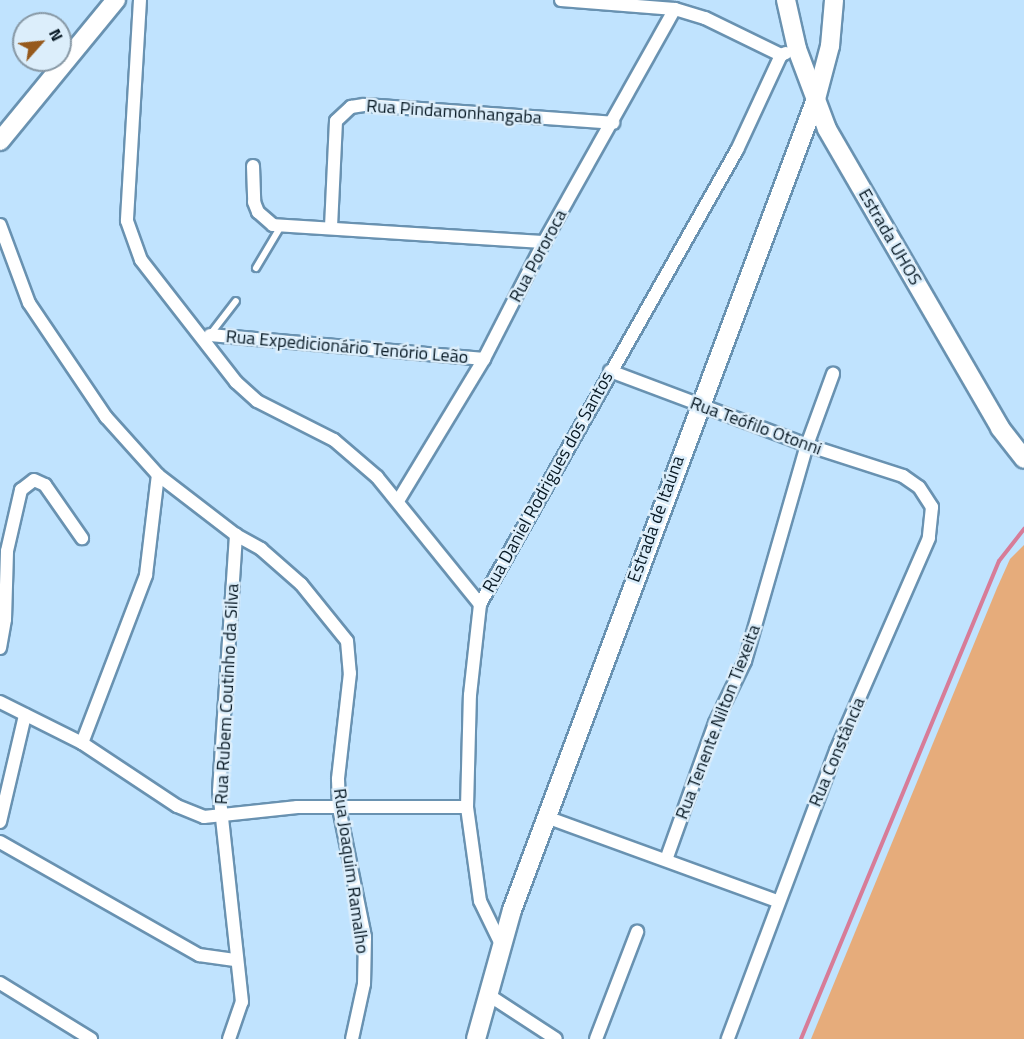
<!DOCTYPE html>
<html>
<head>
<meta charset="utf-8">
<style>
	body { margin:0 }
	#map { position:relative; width:1024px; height:1039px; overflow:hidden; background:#c0e3fe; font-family:"Titillium Web",sans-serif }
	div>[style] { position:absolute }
	.green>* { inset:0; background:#e6ac7b }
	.stream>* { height:4px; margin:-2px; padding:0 2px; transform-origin:2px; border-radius:2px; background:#d77c98 }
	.roads { filter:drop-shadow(2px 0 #6992b1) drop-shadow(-2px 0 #6992b1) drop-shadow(0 2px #6992b1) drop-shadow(0 -2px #6992b1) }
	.lane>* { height:6px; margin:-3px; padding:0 3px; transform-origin:3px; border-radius:3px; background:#fff }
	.street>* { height:12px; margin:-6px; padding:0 6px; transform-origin:6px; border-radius:6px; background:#fff }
	.secondary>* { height:18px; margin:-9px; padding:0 9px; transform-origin:9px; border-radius:9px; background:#fff }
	span { translate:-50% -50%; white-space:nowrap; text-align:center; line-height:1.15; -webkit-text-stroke:5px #dceefb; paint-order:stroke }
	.street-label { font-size:18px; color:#071823 }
	.north { position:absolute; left:12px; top:12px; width:60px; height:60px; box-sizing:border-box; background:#dceefb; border:2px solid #8798a5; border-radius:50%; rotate:63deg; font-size:16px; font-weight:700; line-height:24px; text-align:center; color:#071823 }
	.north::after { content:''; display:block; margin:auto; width:21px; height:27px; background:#96591c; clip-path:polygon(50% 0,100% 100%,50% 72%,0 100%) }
</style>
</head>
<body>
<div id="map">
	<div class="green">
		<i style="clip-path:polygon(1024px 545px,1024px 1039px,811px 1039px,997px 588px,1010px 559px)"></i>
	</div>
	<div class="stream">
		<i style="left:801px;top:1039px;width:517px;rotate:-67.5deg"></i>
		<i style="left:999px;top:561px;width:41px;rotate:-52deg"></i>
	</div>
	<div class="roads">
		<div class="lane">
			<i style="left:256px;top:268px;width:49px;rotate:-59.2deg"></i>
			<i style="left:209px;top:336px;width:44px;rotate:-52.4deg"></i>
		</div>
		<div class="street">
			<i style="left:140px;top:0;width:221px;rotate:93.4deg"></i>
			<i style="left:127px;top:221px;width:41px;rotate:70.3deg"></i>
			<i style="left:141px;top:260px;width:155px;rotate:52.1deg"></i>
			<i style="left:236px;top:382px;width:28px;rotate:42deg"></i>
			<i style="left:257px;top:401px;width:86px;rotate:26.9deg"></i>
			<i style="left:334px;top:440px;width:57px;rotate:40.7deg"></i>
			<i style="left:377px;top:477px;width:164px;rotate:51deg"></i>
			<i style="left:561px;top:0;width:114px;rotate:4.5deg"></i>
			<i style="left:675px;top:9px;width:31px;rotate:17deg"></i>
			<i style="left:705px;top:18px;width:85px;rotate:26deg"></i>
			<i style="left:781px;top:55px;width:5px;rotate:-22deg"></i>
			<i style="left:253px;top:166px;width:36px;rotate:88deg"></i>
			<i style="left:254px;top:202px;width:11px;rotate:68deg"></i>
			<i style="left:258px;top:212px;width:20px;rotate:41deg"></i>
			<i style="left:273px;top:225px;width:272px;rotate:3.6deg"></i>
			<i style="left:0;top:225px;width:83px;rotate:69.6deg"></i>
			<i style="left:29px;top:303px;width:138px;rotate:56deg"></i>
			<i style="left:106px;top:417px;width:78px;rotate:48.1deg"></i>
			<i style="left:158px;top:475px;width:98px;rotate:37.6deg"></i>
			<i style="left:236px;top:535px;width:29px;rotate:29deg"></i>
			<i style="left:261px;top:549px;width:53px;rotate:41.2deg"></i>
			<i style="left:301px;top:584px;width:73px;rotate:51.1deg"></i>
			<i style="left:347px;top:641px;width:32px;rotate:85deg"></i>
			<i style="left:350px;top:673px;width:107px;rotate:96.5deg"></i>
			<i style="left:338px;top:779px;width:29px;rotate:88deg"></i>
			<i style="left:339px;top:808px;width:132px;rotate:78.6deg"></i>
			<i style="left:365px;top:937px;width:47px;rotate:91.2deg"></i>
			<i style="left:364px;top:984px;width:56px;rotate:102.3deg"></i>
			<i style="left:331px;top:227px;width:106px;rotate:-87.3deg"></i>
			<i style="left:336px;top:121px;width:21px;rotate:-43deg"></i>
			<i style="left:351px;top:107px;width:13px;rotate:-9deg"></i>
			<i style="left:364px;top:105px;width:250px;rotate:4.1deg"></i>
			<i style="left:210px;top:335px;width:275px;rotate:5deg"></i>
			<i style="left:610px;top:371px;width:210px;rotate:20.6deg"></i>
			<i style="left:807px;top:445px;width:101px;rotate:17.9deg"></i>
			<i style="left:903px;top:476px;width:19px;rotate:35deg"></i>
			<i style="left:919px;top:487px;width:24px;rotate:57deg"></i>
			<i style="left:932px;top:507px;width:31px;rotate:96deg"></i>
			<i style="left:929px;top:538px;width:232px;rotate:113.6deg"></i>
			<i style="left:836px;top:751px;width:308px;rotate:110.6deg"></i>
			<i style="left:398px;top:501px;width:166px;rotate:-58.8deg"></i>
			<i style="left:484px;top:359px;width:131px;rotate:-62.9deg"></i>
			<i style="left:544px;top:242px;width:267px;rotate:-60.7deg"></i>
			<i style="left:0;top:648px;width:29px;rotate:-80deg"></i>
			<i style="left:5px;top:619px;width:68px;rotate:-88.3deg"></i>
			<i style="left:7px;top:551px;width:63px;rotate:-77.1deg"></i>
			<i style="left:21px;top:490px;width:16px;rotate:-38deg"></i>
			<i style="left:34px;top:480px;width:12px;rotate:24deg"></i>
			<i style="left:45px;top:485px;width:65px;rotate:55.1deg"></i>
			<i style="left:0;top:702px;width:92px;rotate:26.6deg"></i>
			<i style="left:82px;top:743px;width:114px;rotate:33.6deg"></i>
			<i style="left:177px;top:806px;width:29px;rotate:22deg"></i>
			<i style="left:204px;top:817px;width:94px;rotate:-6.1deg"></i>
			<i style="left:297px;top:807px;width:170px"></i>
			<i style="left:82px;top:743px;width:180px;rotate:-69.1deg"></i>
			<i style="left:146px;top:575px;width:101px;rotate:-83.2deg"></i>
			<i style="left:546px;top:817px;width:246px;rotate:20deg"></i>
			<i style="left:0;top:822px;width:110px;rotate:-76.8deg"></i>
			<i style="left:0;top:842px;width:229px;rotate:29.6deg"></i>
			<i style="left:199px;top:955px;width:36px;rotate:8deg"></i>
			<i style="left:666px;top:860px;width:145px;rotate:-70.3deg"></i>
			<i style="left:715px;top:723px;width:69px;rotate:-64.2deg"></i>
			<i style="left:745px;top:661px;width:225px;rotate:-74deg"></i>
			<i style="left:807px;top:445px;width:76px;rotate:-69.9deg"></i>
			<i style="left:501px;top:944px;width:48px;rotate:-116deg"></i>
			<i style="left:480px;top:901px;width:95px;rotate:-97.9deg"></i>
			<i style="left:467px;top:807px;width:112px;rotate:-88.5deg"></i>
			<i style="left:470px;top:695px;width:92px;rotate:-83.7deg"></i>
			<i style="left:480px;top:604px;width:522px;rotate:-60.49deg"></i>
			<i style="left:737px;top:150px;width:105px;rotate:-65.1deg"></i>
			<i style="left:0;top:983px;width:107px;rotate:31.6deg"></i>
			<i style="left:487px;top:994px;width:82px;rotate:33.1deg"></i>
			<i style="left:229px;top:1039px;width:39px;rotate:-71deg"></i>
			<i style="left:242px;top:1002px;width:212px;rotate:-96.2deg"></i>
			<i style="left:219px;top:791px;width:257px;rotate:-86.2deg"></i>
			<i style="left:596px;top:1039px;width:115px;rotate:-69deg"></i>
		</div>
		<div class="secondary">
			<i style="left:786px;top:0;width:50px;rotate:77.3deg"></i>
			<i style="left:797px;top:49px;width:85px;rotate:69.4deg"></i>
			<i style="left:827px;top:129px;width:345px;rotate:59.9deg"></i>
			<i style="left:1000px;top:428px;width:39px;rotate:52deg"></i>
			<i style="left:0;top:141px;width:183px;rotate:-50.6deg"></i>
			<i style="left:476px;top:1039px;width:134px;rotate:-74.4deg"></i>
			<i style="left:512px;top:910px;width:866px;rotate:-69.45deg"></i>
			<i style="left:816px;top:99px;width:55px;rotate:-75.2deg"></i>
			<i style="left:830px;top:46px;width:46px;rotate:-85deg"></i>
		</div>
	</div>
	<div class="street-label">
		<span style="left:454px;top:112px;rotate:4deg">Rua Pindamonhangaba</span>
		<span style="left:890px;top:237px;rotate:60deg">Estrada UHOS</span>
		<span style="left:538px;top:256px;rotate:-62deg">Rua Pororoca</span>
		<span style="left:347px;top:347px;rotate:5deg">Rua Expedicionário Tenório Leão</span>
		<span style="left:756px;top:426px;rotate:20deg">Rua Teófilo Otonni</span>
		<span style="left:548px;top:482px;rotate:-61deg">Rua Daniel Rodrigues dos Santos</span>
		<span style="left:656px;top:519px;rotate:-70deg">Estrada de Itaúna</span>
		<span style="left:227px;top:694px;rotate:-87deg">Rua Rubem Coutinho da Silva</span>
		<span style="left:718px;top:722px;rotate:-69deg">Rua Tenente Nilton Tiexeita</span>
		<span style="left:837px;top:752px;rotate:-67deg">Rua Constância</span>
		<span style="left:351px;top:871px;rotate:82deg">Rua Joaquim Ramalho</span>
	</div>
	<div class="north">N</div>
</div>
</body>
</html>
